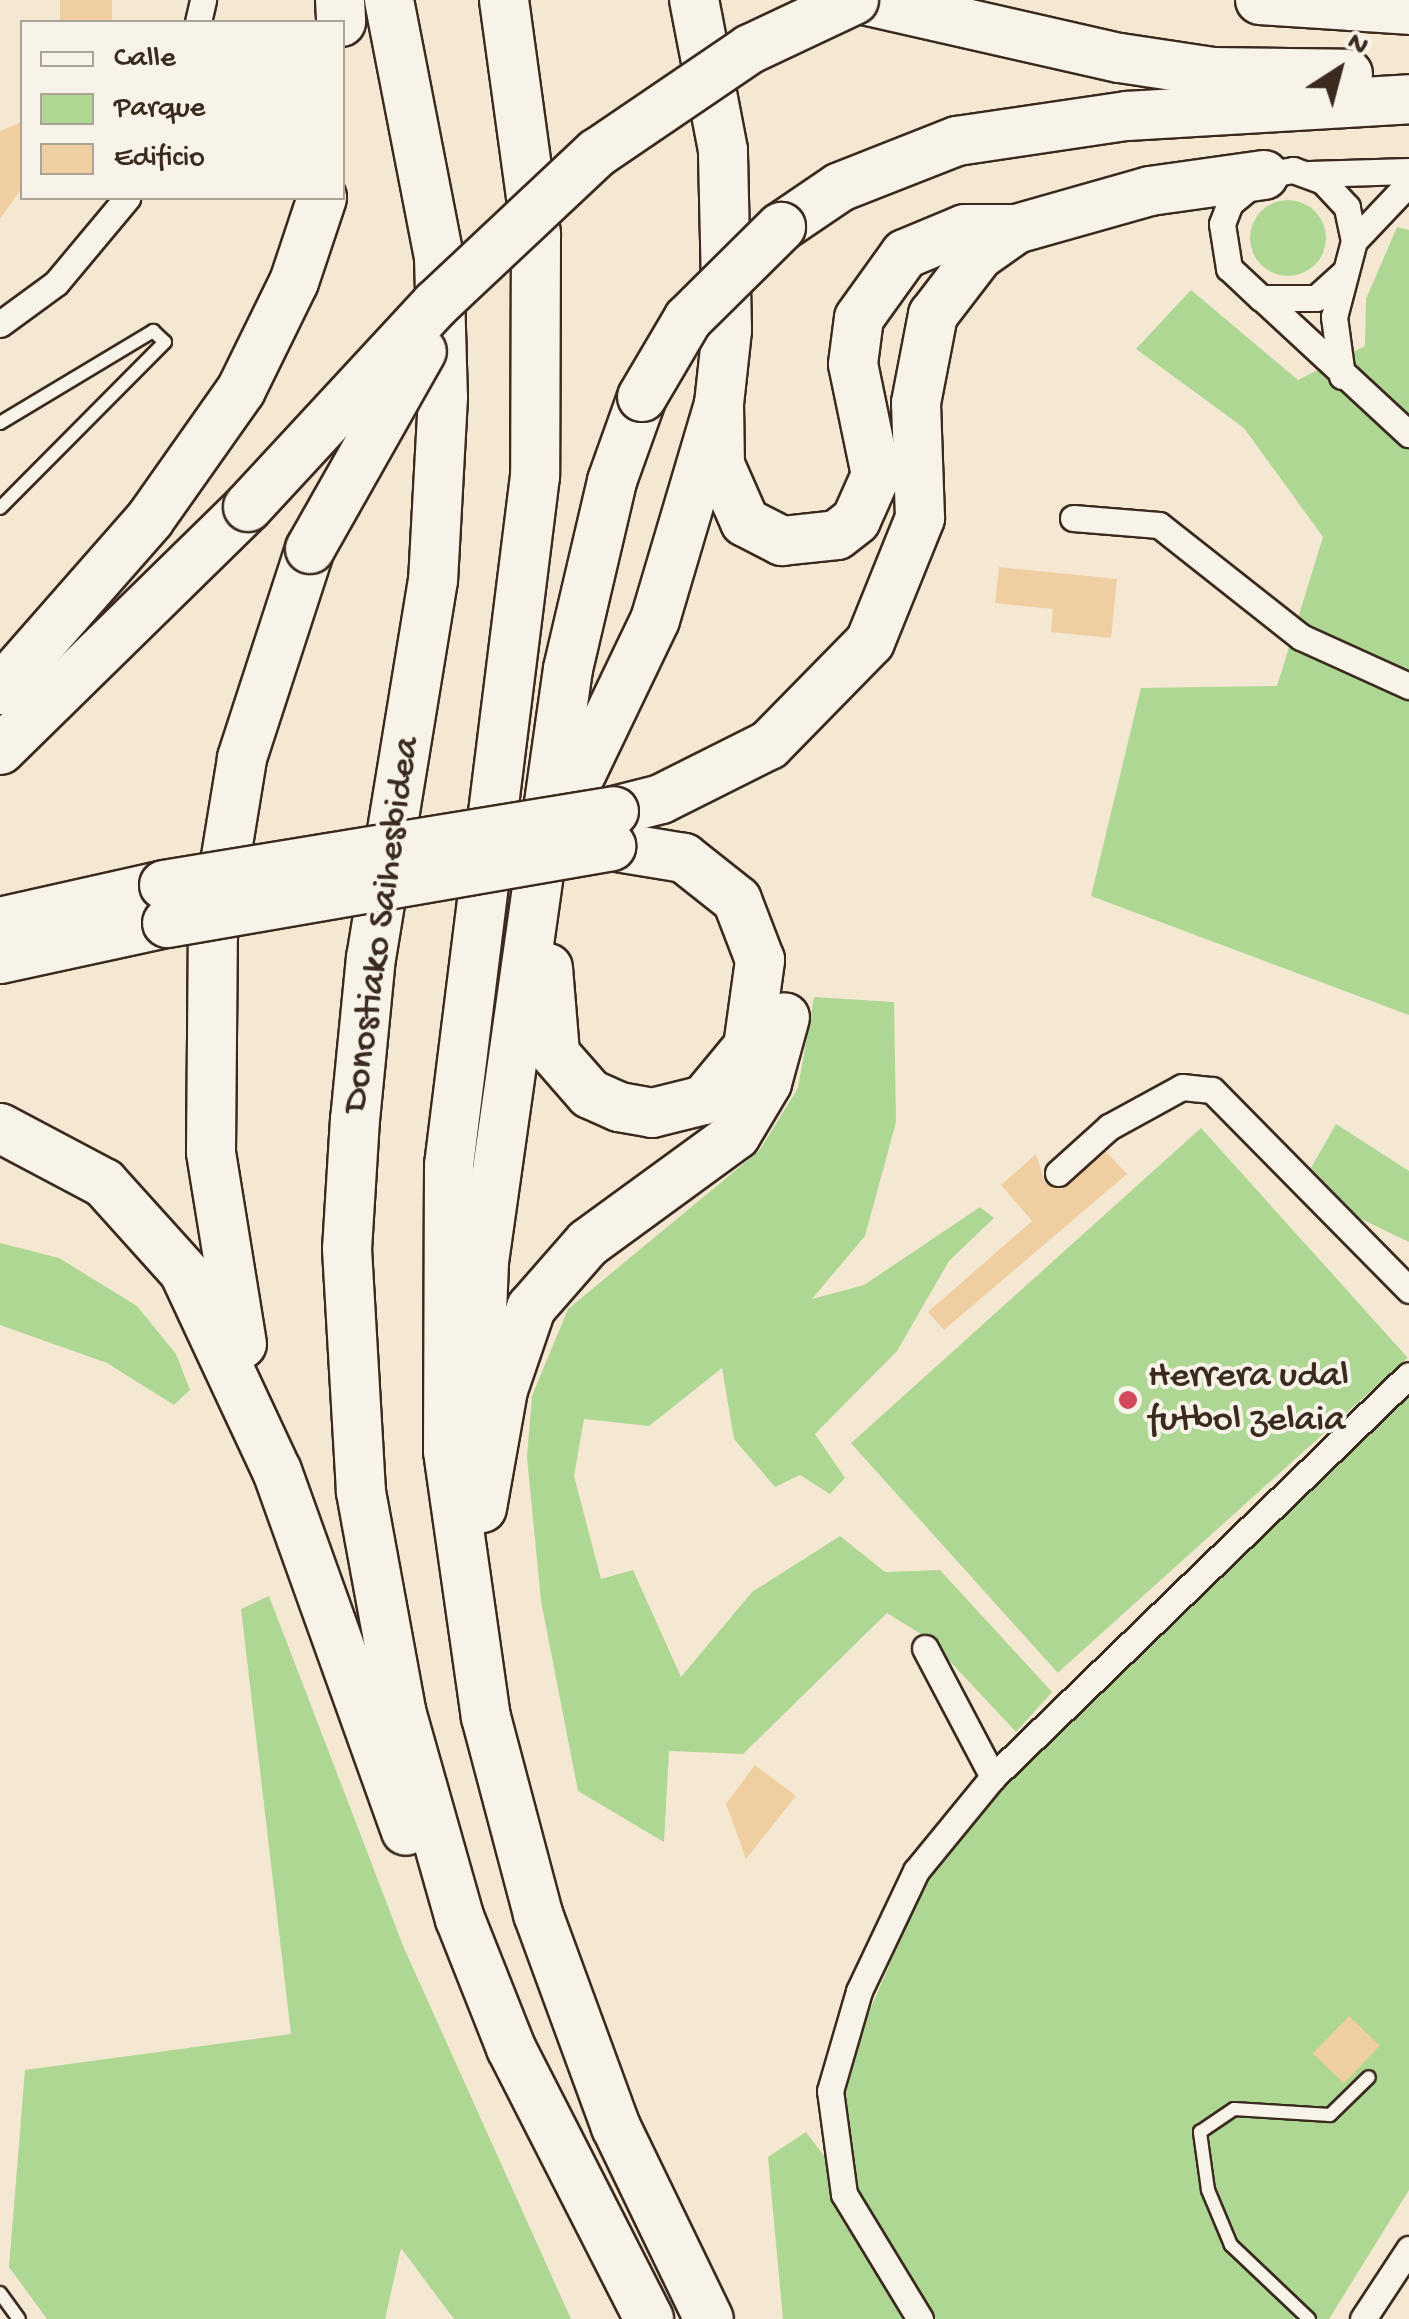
<!DOCTYPE html>
<html>
<head>
<meta charset="utf-8">
<style>
	body { margin:0 }
	#map { position:relative; width:1409px; height:2319px; overflow:hidden; background:#f5e8d3; font-family:"Gochi Hand",sans-serif }
	div>[style] { position:absolute }
	.green>* { inset:0; background:#aed794; transform-origin:0 0 }
	.round { border-radius:50% }
	.building>* { inset:0; background:#efcfa1; transform-origin:0 0 }
	.roads { filter:drop-shadow(2px 0 #3b2a1e) drop-shadow(-2px 0 #3b2a1e) drop-shadow(0 2px #3b2a1e) drop-shadow(0 -2px #3b2a1e) }
	.lane>* { height:12px; margin:-6px; padding:0 6px; transform-origin:6px; border-radius:6px; background:#f7f3e8 }
	.street>* { height:25px; margin:-12.5px; padding:0 12.5px; transform-origin:12.5px; border-radius:12.5px; background:#f7f3e8 }
	.highway>* { height:48px; margin:-24px; padding:0 24px; transform-origin:24px; border-radius:24px; background:#f7f3e8 }
	.bridges { filter:drop-shadow(2px 0 #3b2a1e) drop-shadow(-2px 0 #3b2a1e) drop-shadow(0 2px #3b2a1e) drop-shadow(0 -2px #3b2a1e) }
	.highway-bridge>* { height:48px; margin:-24px; padding:0 24px; transform-origin:24px; border-radius:24px; background:#f7f3e8 }
	.dots>* { width:28px; height:28px; translate:-50% -50%; box-sizing:border-box; border:5px solid #f7f3e8; border-radius:50% }
	span { translate:-50% -50%; white-space:nowrap; text-align:center; line-height:1.15; -webkit-text-stroke:8px #f7f3e8; paint-order:stroke }
	.street-label { font-size:38px; color:#3b2a1e }
	.poi-label { font-size:38px; color:#3b2a1e }
	.left { translate:0 -50%; text-align:left }
	.legend { position:absolute; left:20px; top:20px; width:325px; height:180px; box-sizing:border-box; background:#f7f3e8; border:2px solid #aca397; margin:0; padding:12px 18px; list-style:none; font-size:30px; color:#3b2a1e }
	.legend li { display:flex; align-items:center; gap:20px; height:50px }
	.legend b { width:50px; border:2px solid #aca397 }
	.north { position:absolute; left:1289px; top:20px; width:100px; height:100px; -webkit-text-stroke:8px #f7f3e8; paint-order:stroke; rotate:36deg; font-size:28px; font-weight:700; line-height:40px; text-align:center; color:#3b2a1e }
	.north::after { content:''; display:block; margin:auto; width:35px; height:45px; background:#3b2a1e; clip-path:polygon(50% 0,100% 100%,50% 72%,0 100%) }
</style>
</head>
<body>
<div id="map">
	<div class="green">
		<i class="round" style="left:1250px;top:200px;width:76px;height:76px"></i>
		<i style="clip-path:polygon(1397px 227px,1409px 230px,1409px 1015px,1091px 896px,1141px 688px,1277px 686px,1323px 537px,1244px 428px,1136px 349px,1191px 290px,1298px 380px,1365px 346px,1366px 299px)"></i>
		<i style="clip-path:polygon(814px 997px,894px 1002px,896px 1122px,865px 1236px,812px 1299px,864px 1285px,980px 1207px,994px 1218px,949px 1261px,897px 1351px,815px 1434px,845px 1478px,830px 1494px,800px 1475px,775px 1487px,734px 1439px,722px 1368px,649px 1426px,584px 1419px,574px 1476px,601px 1579px,633px 1570px,681px 1677px,752px 1592px,840px 1536px,885px 1572px,940px 1570px,1052px 1692px,1016px 1732px,929px 1639px,887px 1613px,743px 1754px,669px 1751px,664px 1842px,578px 1791px,541px 1601px,527px 1457px,532px 1396px,568px 1309px,759px 1151px,798px 1088px)"></i>
		<i style="clip-path:polygon(1336px 1124px,1409px 1171px,1409px 1242px,1359px 1218px,1311px 1168px)"></i>
		<i style="left:1201px;top:1128px;width:309px;height:471px;rotate:48deg"></i>
		<i style="clip-path:polygon(0 1243px,59px 1258px,137px 1306px,176px 1354px,190px 1390px,174px 1405px,107px 1363px,0 1325px)"></i>
		<i style="clip-path:polygon(1409px 1393px,1409px 2190px,1329px 2319px,783px 2319px,768px 2157px,806px 2132px,851px 2192px,842px 2105px,854px 2047px,931px 1868px,995px 1783px)"></i>
		<i style="clip-path:polygon(269px 1596px,404px 1948px,571px 2319px,454px 2319px,401px 2248px,385px 2319px,47px 2319px,9px 2267px,25px 2070px,291px 2034px,241px 1609px)"></i>
	</div>
	<div class="building">
		<i style="left:60px;top:0;width:52px;height:22px"></i>
		<i style="clip-path:polygon(22px 122px,22px 188px,0 219px,0 131px)"></i>
		<i style="clip-path:polygon(999px 567px,1117px 579px,1111px 638px,1051px 632px,1053px 609px,995px 603px)"></i>
		<i style="clip-path:polygon(1106px 1152px,1127px 1174px,944px 1330px,928px 1312px,1032px 1221px,1001px 1185px,1036px 1154px,1045px 1183px,1062px 1189px)"></i>
		<i style="clip-path:polygon(755px 1765px,796px 1796px,746px 1859px,726px 1804px)"></i>
		<i style="left:1349px;top:2016px;width:43px;height:52px;rotate:44deg"></i>
	</div>
	<div class="roads">
		<div class="lane">
			<i style="left:0;top:423px;width:179px;rotate:-31deg"></i>
			<i style="left:153px;top:331px;width:16px;rotate:43deg"></i>
			<i style="left:165px;top:342px;width:234px;rotate:134.8deg"></i>
			<i style="left:0;top:2293px;width:32px;rotate:54deg"></i>
			<i style="left:1309px;top:2319px;width:108px;rotate:-136.5deg"></i>
			<i style="left:1231px;top:2245px;width:60px;rotate:-112.7deg"></i>
			<i style="left:1208px;top:2190px;width:59px;rotate:-97.9deg"></i>
			<i style="left:1200px;top:2132px;width:41px;rotate:-34.1deg"></i>
			<i style="left:1234px;top:2109px;width:96px;rotate:3.6deg"></i>
			<i style="left:1330px;top:2115px;width:54px;rotate:-44.3deg"></i>
		</div>
		<div class="street">
			<i style="left:198px;top:22px;width:23px;rotate:-77deg"></i>
			<i style="left:1309px;top:174px;width:100px;rotate:-1.7deg"></i>
			<i style="left:1354px;top:241px;width:80px;rotate:-46.5deg"></i>
			<i style="left:1263px;top:299px;width:199px;rotate:42.8deg"></i>
			<i style="left:0;top:324px;width:69px;rotate:-36.2deg"></i>
			<i style="left:56px;top:283px;width:111px;rotate:-50.1deg"></i>
			<i style="left:1342px;top:376px;width:60px;rotate:-97.7deg"></i>
			<i style="left:1334px;top:317px;width:79px;rotate:-75.3deg"></i>
			<i style="left:1354px;top:241px;width:35px;rotate:-102deg"></i>
			<i style="left:1347px;top:207px;width:35px;rotate:-133deg"></i>
			<i style="left:1323px;top:181px;width:32px;rotate:-160deg"></i>
			<i style="left:1293px;top:170px;width:29px;rotate:170deg"></i>
			<i style="left:1264px;top:175px;width:44px;rotate:140.5deg"></i>
			<i style="left:1230px;top:203px;width:22px;rotate:111deg"></i>
			<i style="left:1222px;top:224px;width:45px;rotate:81deg"></i>
			<i style="left:1229px;top:268px;width:44px;rotate:43.2deg"></i>
			<i style="left:1261px;top:298px;width:55px"></i>
			<i style="left:1316px;top:298px;width:38px;rotate:-42deg"></i>
			<i style="left:1073px;top:518px;width:86px;rotate:4.7deg"></i>
			<i style="left:1159px;top:525px;width:181px;rotate:38.3deg"></i>
			<i style="left:1301px;top:637px;width:119px;rotate:24.4deg"></i>
			<i style="left:1058px;top:1173px;width:69px;rotate:-42deg"></i>
			<i style="left:1109px;top:1127px;width:83px;rotate:-28.7deg"></i>
			<i style="left:1182px;top:1087px;width:30px;rotate:6deg"></i>
			<i style="left:1212px;top:1090px;width:281px;rotate:45.4deg"></i>
			<i style="left:925px;top:1648px;width:146px;rotate:62.2deg"></i>
			<i style="left:920px;top:2319px;width:146px;rotate:-121.3deg"></i>
			<i style="left:844px;top:2194px;width:104px;rotate:-97.7deg"></i>
			<i style="left:830px;top:2091px;width:104px;rotate:-73.8deg"></i>
			<i style="left:859px;top:1991px;width:133px;rotate:-64.6deg"></i>
			<i style="left:916px;top:1871px;width:122px;rotate:-50.7deg"></i>
			<i style="left:993px;top:1777px;width:578px;rotate:-44.02deg"></i>
			<i style="left:1363px;top:2319px;width:84px;rotate:-56.7deg"></i>
		</div>
		<div class="highway">
			<i style="left:340px;top:0;width:22px;rotate:87deg"></i>
			<i style="left:389px;top:0;width:262px;rotate:79deg"></i>
			<i style="left:439px;top:257px;width:140px;rotate:88.4deg"></i>
			<i style="left:443px;top:397px;width:183px;rotate:93.1deg"></i>
			<i style="left:433px;top:580px;width:382px;rotate:99.3deg"></i>
			<i style="left:371px;top:957px;width:163px;rotate:95.6deg"></i>
			<i style="left:355px;top:1119px;width:130px;rotate:93.5deg"></i>
			<i style="left:347px;top:1249px;width:243px;rotate:86.7deg"></i>
			<i style="left:361px;top:1492px;width:223px;rotate:79.6deg"></i>
			<i style="left:401px;top:1711px;width:216px;rotate:74.2deg"></i>
			<i style="left:460px;top:1919px;width:139px;rotate:68.4deg"></i>
			<i style="left:511px;top:2048px;width:304px;rotate:63deg"></i>
			<i style="left:504px;top:0;width:237px;rotate:82.2deg"></i>
			<i style="left:536px;top:235px;width:241px;rotate:90.2deg"></i>
			<i style="left:535px;top:476px;width:694px;rotate:97.11deg"></i>
			<i style="left:449px;top:1165px;width:286px;rotate:90.2deg"></i>
			<i style="left:448px;top:1451px;width:269px;rotate:81.9deg"></i>
			<i style="left:486px;top:1717px;width:204px;rotate:75.2deg"></i>
			<i style="left:538px;top:1914px;width:227px;rotate:69.9deg"></i>
			<i style="left:616px;top:2127px;width:213px;rotate:64.2deg"></i>
			<i style="left:864px;top:0;width:262px;rotate:12.8deg"></i>
			<i style="left:1120px;top:58px;width:94px;rotate:8.6deg"></i>
			<i style="left:1213px;top:72px;width:135px;rotate:0.8deg"></i>
			<i style="left:1260px;top:0;width:149px;rotate:3.8deg"></i>
			<i style="left:781px;top:227px;width:71px;rotate:-34.1deg"></i>
			<i style="left:840px;top:187px;width:126px;rotate:-21.5deg"></i>
			<i style="left:957px;top:141px;width:172px;rotate:-8.4deg"></i>
			<i style="left:1127px;top:116px;width:283px;rotate:-3.4deg"></i>
			<i style="left:719px;top:404px;width:61px;rotate:89.1deg"></i>
			<i style="left:720px;top:465px;width:62px;rotate:66.3deg"></i>
			<i style="left:745px;top:522px;width:42px;rotate:27.2deg"></i>
			<i style="left:782px;top:541px;width:55px;rotate:-6.2deg"></i>
			<i style="left:837px;top:535px;width:24px;rotate:-38deg"></i>
			<i style="left:856px;top:520px;width:49px;rotate:-66deg"></i>
			<i style="left:876px;top:475px;width:113px;rotate:-101.7deg"></i>
			<i style="left:853px;top:364px;width:46px;rotate:-82.6deg"></i>
			<i style="left:859px;top:318px;width:79px;rotate:-54.3deg"></i>
			<i style="left:905px;top:254px;width:65px;rotate:-22.6deg"></i>
			<i style="left:965px;top:229px;width:51px"></i>
			<i style="left:1016px;top:229px;width:139px;rotate:-15.8deg"></i>
			<i style="left:1150px;top:191px;width:115px;rotate:-8deg"></i>
			<i style="left:0;top:690px;width:227px;rotate:-48.7deg"></i>
			<i style="left:150px;top:519px;width:158px;rotate:-54.8deg"></i>
			<i style="left:241px;top:390px;width:120px;rotate:-63.9deg"></i>
			<i style="left:294px;top:282px;width:89px;rotate:-71.6deg"></i>
			<i style="left:0;top:750px;width:347px;rotate:-44.4deg"></i>
			<i style="left:574px;top:789px;width:187px;rotate:-64.4deg"></i>
			<i style="left:655px;top:620px;width:225px;rotate:-73.5deg"></i>
			<i style="left:719px;top:404px;width:74px;rotate:-83.8deg"></i>
			<i style="left:727px;top:330px;width:180px;rotate:-91.3deg"></i>
			<i style="left:723px;top:150px;width:153px;rotate:-100.9deg"></i>
			<i style="left:614px;top:811px;width:49px;rotate:-14.3deg"></i>
			<i style="left:661px;top:799px;width:121px;rotate:-26.6deg"></i>
			<i style="left:769px;top:745px;width:144px;rotate:-45.6deg"></i>
			<i style="left:870px;top:642px;width:134px;rotate:-68deg"></i>
			<i style="left:920px;top:518px;width:115px;rotate:-92deg"></i>
			<i style="left:916px;top:403px;width:90px;rotate:-79.1deg"></i>
			<i style="left:933px;top:315px;width:76px;rotate:-52.5deg"></i>
			<i style="left:979px;top:255px;width:45px;rotate:-35.1deg"></i>
			<i style="left:0;top:922px;width:168px;rotate:-12.7deg"></i>
			<i style="left:0;top:959px;width:171px;rotate:-12.2deg"></i>
			<i style="left:548px;top:968px;width:86px;rotate:85.3deg"></i>
			<i style="left:555px;top:1054px;width:53px;rotate:48.8deg"></i>
			<i style="left:590px;top:1094px;width:32px;rotate:24deg"></i>
			<i style="left:619px;top:1107px;width:34px;rotate:10deg"></i>
			<i style="left:652px;top:1113px;width:54px;rotate:-14deg"></i>
			<i style="left:704px;top:1100px;width:69px;rotate:-50.3deg"></i>
			<i style="left:748px;top:1047px;width:88px;rotate:-82.1deg"></i>
			<i style="left:760px;top:960px;width:64px;rotate:-111deg"></i>
			<i style="left:737px;top:900px;width:68px;rotate:-141.6deg"></i>
			<i style="left:684px;top:858px;width:74px;rotate:-170.7deg"></i>
			<i style="left:0;top:1128px;width:118px;rotate:27.9deg"></i>
			<i style="left:104px;top:1183px;width:120px;rotate:48deg"></i>
			<i style="left:184px;top:1272px;width:220px;rotate:65deg"></i>
			<i style="left:277px;top:1471px;width:382px;rotate:70.3deg"></i>
			<i style="left:242px;top:1344px;width:194px;rotate:-99.2deg"></i>
			<i style="left:211px;top:1152px;width:216px;rotate:-89.5deg"></i>
			<i style="left:213px;top:936px;width:180px;rotate:-80.7deg"></i>
			<i style="left:242px;top:758px;width:220px;rotate:-72deg"></i>
			<i style="left:477px;top:1437px;width:175px;rotate:-87.7deg"></i>
			<i style="left:484px;top:1262px;width:599px;rotate:-81.94deg"></i>
			<i style="left:568px;top:669px;width:193px;rotate:-76.8deg"></i>
			<i style="left:612px;top:481px;width:89px;rotate:-70.3deg"></i>
			<i style="left:482px;top:1508px;width:120px;rotate:-79.9deg"></i>
			<i style="left:503px;top:1390px;width:87px;rotate:-71.1deg"></i>
			<i style="left:531px;top:1308px;width:86px;rotate:-48.8deg"></i>
			<i style="left:588px;top:1243px;width:183px;rotate:-36.1deg"></i>
			<i style="left:736px;top:1135px;width:61px;rotate:-59.2deg"></i>
			<i style="left:767px;top:1083px;width:68px;rotate:-74.7deg"></i>
		</div>
	</div>
	<div class="bridges">
		<div class="highway-bridge">
			<i style="left:642px;top:397px;width:91px;rotate:-59.5deg"></i>
			<i style="left:688px;top:319px;width:131px;rotate:-44.7deg"></i>
			<i style="left:248px;top:507px;width:277px;rotate:-47.2deg"></i>
			<i style="left:436px;top:304px;width:221px;rotate:-43.2deg"></i>
			<i style="left:597px;top:153px;width:185px;rotate:-34.2deg"></i>
			<i style="left:750px;top:49px;width:115px;rotate:-25.2deg"></i>
			<i style="left:310px;top:549px;width:227px;rotate:-60.5deg"></i>
			<i style="left:164px;top:885px;width:456px;rotate:-9.3deg"></i>
			<i style="left:167px;top:923px;width:451px;rotate:-9.8deg"></i>
		</div>
	</div>
	<div class="dots">
		<i style="left:1128px;top:1400px;background:#d1495b"></i>
	</div>
	<div class="street-label">
		<span style="left:383px;top:925px;rotate:-82deg">Donostiako Saihesbidea</span>
	</div>
	<div class="poi-label">
		<span class="left" style="left:1148px;top:1400px">Herrera udal<br>futbol zelaia</span>
	</div>
	<ul class="legend">
	<li><b style="height:12px;background:#f7f3e8"></b>Calle</li>
	<li><b style="height:28px;background:#aed794"></b>Parque</li>
	<li><b style="height:28px;background:#efcfa1"></b>Edificio</li>
	</ul>
	<div class="north">N</div>
</div>
</body>
</html>
